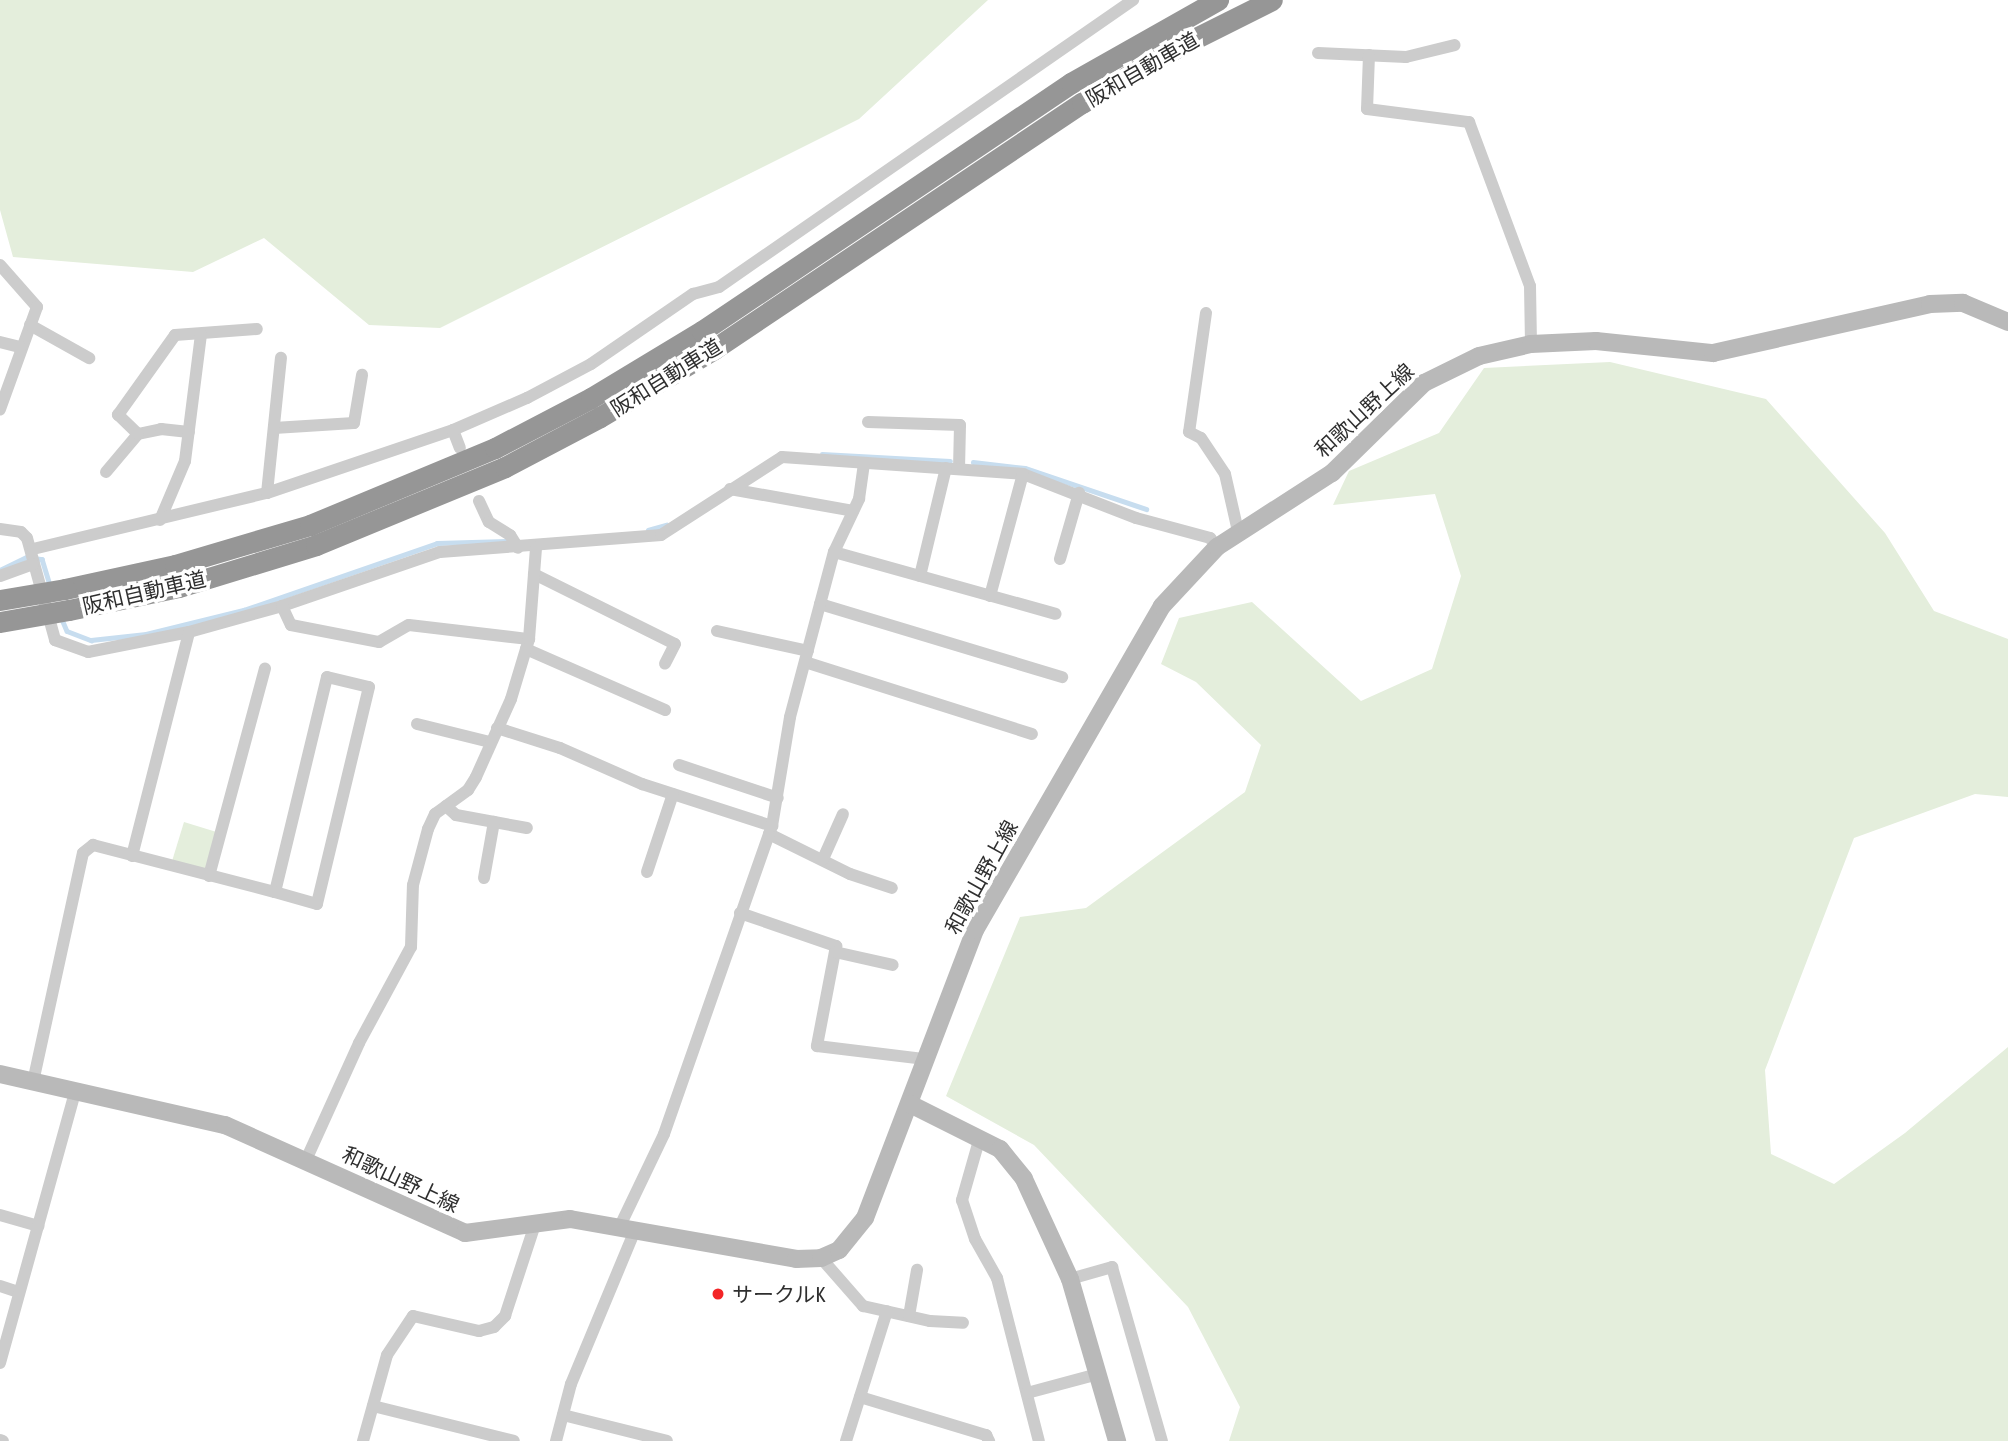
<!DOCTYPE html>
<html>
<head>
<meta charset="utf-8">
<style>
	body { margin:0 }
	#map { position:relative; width:2008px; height:1441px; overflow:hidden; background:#fff; font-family:"Asap Condensed","Noto Sans JP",sans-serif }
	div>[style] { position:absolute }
	.green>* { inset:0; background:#e4eedc; transform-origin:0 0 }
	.stream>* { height:4.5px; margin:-2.25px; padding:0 2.25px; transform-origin:2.25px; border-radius:2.25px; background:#c7ddef }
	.street>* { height:12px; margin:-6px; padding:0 6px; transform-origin:6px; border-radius:6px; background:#ccc }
	.secondary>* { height:18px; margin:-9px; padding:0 9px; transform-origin:9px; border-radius:9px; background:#b9b9b9 }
	.highway>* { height:21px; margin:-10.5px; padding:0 10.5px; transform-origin:10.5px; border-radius:10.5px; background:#969696 }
	.highway-bridge>* { height:21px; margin:-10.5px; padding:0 10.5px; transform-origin:10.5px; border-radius:10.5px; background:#969696 }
	.dots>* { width:19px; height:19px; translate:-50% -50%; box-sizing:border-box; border:4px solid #fff; border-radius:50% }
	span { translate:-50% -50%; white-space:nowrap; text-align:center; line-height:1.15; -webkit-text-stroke:7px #fff; paint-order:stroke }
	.street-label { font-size:21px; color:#2f2f2f }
	.poi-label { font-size:21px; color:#2f2f2f }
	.left { translate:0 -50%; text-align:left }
</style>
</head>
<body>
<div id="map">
	<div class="green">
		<i style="clip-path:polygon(0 0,988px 0,859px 119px,440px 328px,369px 325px,264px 238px,193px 272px,13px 257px,0 210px)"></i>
		<i style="clip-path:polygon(1610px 362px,1766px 399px,1885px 533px,1934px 611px,2008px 639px,2008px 797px,1975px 794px,1854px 838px,1765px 1070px,1771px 1154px,1834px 1184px,1905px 1133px,2008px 1047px,2008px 1441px,1229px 1441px,1240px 1407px,1188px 1307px,1034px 1145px,946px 1096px,1020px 917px,1086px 908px,1245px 792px,1261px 745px,1196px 682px,1161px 664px,1179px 618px,1252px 602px,1361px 701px,1432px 669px,1461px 576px,1435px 494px,1333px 505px,1349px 471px,1439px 433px,1484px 368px)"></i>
		<i style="left:184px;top:822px;width:34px;height:40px;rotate:17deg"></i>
	</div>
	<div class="stream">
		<i style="left:822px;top:454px;width:128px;rotate:3.1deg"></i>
		<i style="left:973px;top:462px;width:52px;rotate:6.6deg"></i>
		<i style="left:1025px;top:468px;width:128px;rotate:18.7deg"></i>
		<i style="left:648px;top:530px;width:19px;rotate:-16deg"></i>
		<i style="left:0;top:570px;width:30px;rotate:-26deg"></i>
		<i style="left:27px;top:557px;width:15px;rotate:8deg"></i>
		<i style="left:42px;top:559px;width:28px;rotate:73deg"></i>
		<i style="left:61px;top:617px;width:15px;rotate:67deg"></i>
		<i style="left:67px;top:631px;width:26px;rotate:21deg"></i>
		<i style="left:91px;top:640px;width:55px;rotate:-6.2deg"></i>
		<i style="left:146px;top:634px;width:101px;rotate:-13.8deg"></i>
		<i style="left:244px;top:610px;width:204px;rotate:-19.1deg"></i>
		<i style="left:437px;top:543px;width:69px;rotate:-1.7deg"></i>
	</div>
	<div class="street">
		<i style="left:1318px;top:53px;width:88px;rotate:2.6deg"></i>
		<i style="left:1406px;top:57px;width:50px;rotate:-13.8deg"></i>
		<i style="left:1369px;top:55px;width:54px;rotate:92.1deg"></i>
		<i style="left:1367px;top:109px;width:103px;rotate:7.3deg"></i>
		<i style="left:1469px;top:122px;width:175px;rotate:69.6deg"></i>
		<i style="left:1530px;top:286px;width:58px;rotate:89deg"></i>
		<i style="left:0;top:265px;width:56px;rotate:48.6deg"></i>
		<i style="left:37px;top:307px;width:109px;rotate:109.9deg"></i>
		<i style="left:1206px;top:313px;width:120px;rotate:98.1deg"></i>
		<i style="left:1189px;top:432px;width:13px;rotate:27deg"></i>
		<i style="left:1201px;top:438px;width:43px;rotate:56.3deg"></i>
		<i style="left:1225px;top:474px;width:58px;rotate:77.2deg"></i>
		<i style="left:30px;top:325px;width:68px;rotate:29.2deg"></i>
		<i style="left:0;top:342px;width:21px;rotate:14deg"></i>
		<i style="left:868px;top:422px;width:92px;rotate:1.9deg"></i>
		<i style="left:960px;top:425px;width:44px;rotate:91.3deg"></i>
		<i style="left:274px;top:428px;width:80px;rotate:-3.6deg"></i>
		<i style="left:354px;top:423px;width:49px;rotate:-80.5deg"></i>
		<i style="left:453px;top:430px;width:19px;rotate:69deg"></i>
		<i style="left:138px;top:434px;width:24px;rotate:-12deg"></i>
		<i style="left:161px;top:429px;width:28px;rotate:6deg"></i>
		<i style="left:106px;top:472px;width:50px;rotate:-49.9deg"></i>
		<i style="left:138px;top:434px;width:28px;rotate:-136deg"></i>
		<i style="left:118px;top:415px;width:98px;rotate:-54.5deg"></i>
		<i style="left:175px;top:335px;width:82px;rotate:-4.2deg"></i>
		<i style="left:730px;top:489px;width:125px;rotate:10.1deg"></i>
		<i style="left:267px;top:493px;width:136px;rotate:-84.1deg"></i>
		<i style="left:479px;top:501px;width:23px;rotate:65deg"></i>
		<i style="left:489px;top:522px;width:25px;rotate:32deg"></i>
		<i style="left:510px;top:535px;width:15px;rotate:58deg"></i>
		<i style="left:160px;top:520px;width:64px;rotate:-67deg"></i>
		<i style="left:185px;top:461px;width:128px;rotate:-82.8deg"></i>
		<i style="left:0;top:529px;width:21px;rotate:8deg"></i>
		<i style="left:21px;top:532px;width:8px;rotate:45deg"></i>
		<i style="left:27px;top:538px;width:106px;rotate:74.6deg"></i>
		<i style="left:55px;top:640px;width:35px;rotate:20deg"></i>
		<i style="left:88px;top:652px;width:103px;rotate:-11.2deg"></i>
		<i style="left:189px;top:632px;width:97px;rotate:-15.6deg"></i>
		<i style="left:282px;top:606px;width:167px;rotate:-18.9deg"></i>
		<i style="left:440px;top:552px;width:222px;rotate:-4.4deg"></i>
		<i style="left:661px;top:535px;width:144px;rotate:-32.8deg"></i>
		<i style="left:782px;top:457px;width:242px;rotate:4deg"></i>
		<i style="left:1023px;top:474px;width:121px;rotate:21.3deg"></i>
		<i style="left:1136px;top:518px;width:77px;rotate:15.1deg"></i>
		<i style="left:1210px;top:538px;width:11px;rotate:52deg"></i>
		<i style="left:33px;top:549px;width:241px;rotate:-13.5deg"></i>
		<i style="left:267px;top:493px;width:196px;rotate:-18.7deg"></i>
		<i style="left:453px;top:430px;width:81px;rotate:-23.4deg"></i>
		<i style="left:527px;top:398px;width:72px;rotate:-28deg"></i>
		<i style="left:591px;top:364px;width:124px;rotate:-34.5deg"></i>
		<i style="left:693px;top:294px;width:27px;rotate:-15deg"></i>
		<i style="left:719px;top:287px;width:504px;rotate:-34.73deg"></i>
		<i style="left:834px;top:552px;width:230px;rotate:15.6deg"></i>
		<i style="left:1060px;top:559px;width:69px;rotate:-73.9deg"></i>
		<i style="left:534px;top:574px;width:157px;rotate:26.4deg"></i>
		<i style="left:675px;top:644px;width:22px;rotate:117deg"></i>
		<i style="left:0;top:576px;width:35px;rotate:-20deg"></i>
		<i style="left:920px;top:576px;width:111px;rotate:-76.5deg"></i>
		<i style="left:990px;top:596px;width:126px;rotate:-74.9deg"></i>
		<i style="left:820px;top:604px;width:253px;rotate:16.8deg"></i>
		<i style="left:282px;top:606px;width:21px;rotate:65deg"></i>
		<i style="left:291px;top:625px;width:90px;rotate:10.9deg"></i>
		<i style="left:379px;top:642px;width:34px;rotate:-30deg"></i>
		<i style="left:409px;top:625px;width:121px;rotate:6.7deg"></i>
		<i style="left:717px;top:631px;width:93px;rotate:12.4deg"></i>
		<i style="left:526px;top:649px;width:152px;rotate:23.7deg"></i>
		<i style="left:805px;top:662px;width:238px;rotate:17.6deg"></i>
		<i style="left:417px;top:724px;width:75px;rotate:13.9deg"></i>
		<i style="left:497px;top:728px;width:66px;rotate:17.6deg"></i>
		<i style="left:560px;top:748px;width:90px;rotate:23.7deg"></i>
		<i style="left:642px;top:784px;width:137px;rotate:17.9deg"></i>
		<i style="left:679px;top:765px;width:104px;rotate:18.4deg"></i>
		<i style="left:446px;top:806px;width:13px;rotate:42deg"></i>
		<i style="left:456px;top:815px;width:72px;rotate:10.4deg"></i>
		<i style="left:769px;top:834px;width:90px;rotate:26.3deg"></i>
		<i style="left:850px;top:874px;width:44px;rotate:18.4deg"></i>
		<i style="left:132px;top:856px;width:231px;rotate:-75.7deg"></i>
		<i style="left:823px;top:859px;width:49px;rotate:-66deg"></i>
		<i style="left:647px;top:872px;width:82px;rotate:-71.6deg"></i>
		<i style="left:209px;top:876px;width:215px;rotate:-74.9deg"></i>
		<i style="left:484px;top:878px;width:57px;rotate:-79.9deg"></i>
		<i style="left:740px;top:913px;width:102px;rotate:19deg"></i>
		<i style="left:836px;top:946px;width:102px;rotate:100.8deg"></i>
		<i style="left:817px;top:1046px;width:109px;rotate:6.9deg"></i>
		<i style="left:835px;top:952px;width:59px;rotate:12.6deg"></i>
		<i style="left:33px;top:1082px;width:234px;rotate:-77.7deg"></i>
		<i style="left:83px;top:853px;width:13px;rotate:-39deg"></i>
		<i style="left:93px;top:845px;width:188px;rotate:14.5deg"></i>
		<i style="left:275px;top:892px;width:221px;rotate:-76.4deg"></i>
		<i style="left:327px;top:677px;width:43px;rotate:13.4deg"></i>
		<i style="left:369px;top:687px;width:223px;rotate:103.5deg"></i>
		<i style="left:317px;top:904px;width:44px;rotate:-164.1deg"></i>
		<i style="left:980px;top:1137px;width:66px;rotate:105.9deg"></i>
		<i style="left:962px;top:1200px;width:41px;rotate:71.6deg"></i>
		<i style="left:975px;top:1239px;width:45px;rotate:60.6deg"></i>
		<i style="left:997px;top:1278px;width:168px;rotate:75.6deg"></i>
		<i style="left:306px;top:1160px;width:128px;rotate:-65.6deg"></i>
		<i style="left:359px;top:1043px;width:109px;rotate:-61.6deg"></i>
		<i style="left:411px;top:947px;width:62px;rotate:-88.2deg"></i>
		<i style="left:413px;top:885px;width:58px;rotate:-75deg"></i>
		<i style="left:428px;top:829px;width:17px;rotate:-65deg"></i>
		<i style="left:435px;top:814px;width:41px;rotate:-36deg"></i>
		<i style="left:468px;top:790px;width:15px;rotate:-58deg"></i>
		<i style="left:476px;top:777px;width:85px;rotate:-65.8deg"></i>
		<i style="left:511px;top:699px;width:63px;rotate:-73.3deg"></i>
		<i style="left:529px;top:639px;width:92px;rotate:-85.6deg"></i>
		<i style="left:0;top:1215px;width:40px;rotate:16deg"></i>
		<i style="left:620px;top:1226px;width:102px;rotate:-64.4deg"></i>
		<i style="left:664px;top:1134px;width:326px;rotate:-70.7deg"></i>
		<i style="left:772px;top:826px;width:110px;rotate:-80.6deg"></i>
		<i style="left:790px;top:717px;width:171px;rotate:-75.1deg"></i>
		<i style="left:834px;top:552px;width:59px;rotate:-64.7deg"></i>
		<i style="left:859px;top:499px;width:36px;rotate:-82deg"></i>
		<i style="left:821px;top:1258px;width:64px;rotate:48.8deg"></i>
		<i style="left:863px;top:1306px;width:69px;rotate:12.6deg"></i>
		<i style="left:930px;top:1321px;width:33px;rotate:3deg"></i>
		<i style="left:1070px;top:1279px;width:44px;rotate:-15.9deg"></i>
		<i style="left:1112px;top:1267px;width:181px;rotate:74deg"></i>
		<i style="left:0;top:1286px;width:20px;rotate:18deg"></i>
		<i style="left:909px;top:1316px;width:47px;rotate:-80.1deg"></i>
		<i style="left:0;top:1363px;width:281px;rotate:-74.5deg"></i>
		<i style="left:1027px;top:1393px;width:73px;rotate:-15deg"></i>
		<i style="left:860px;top:1397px;width:132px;rotate:16.8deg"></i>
		<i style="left:986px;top:1435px;width:7px;rotate:63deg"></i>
		<i style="left:373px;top:1406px;width:145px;rotate:13.9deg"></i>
		<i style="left:563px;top:1415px;width:107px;rotate:14deg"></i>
		<i style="left:0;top:1440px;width:3px;rotate:18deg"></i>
		<i style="left:363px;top:1441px;width:89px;rotate:-74.4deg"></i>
		<i style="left:387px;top:1355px;width:47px;rotate:-56.3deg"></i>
		<i style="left:413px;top:1316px;width:68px;rotate:12.8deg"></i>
		<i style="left:479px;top:1331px;width:16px;rotate:-15deg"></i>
		<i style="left:494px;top:1327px;width:16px;rotate:-45deg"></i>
		<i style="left:505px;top:1316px;width:97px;rotate:-71.9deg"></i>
		<i style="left:556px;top:1441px;width:59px;rotate:-75.3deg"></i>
		<i style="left:571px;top:1384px;width:169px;rotate:-67.4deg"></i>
		<i style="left:846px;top:1441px;width:136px;rotate:-72.5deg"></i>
	</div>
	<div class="secondary">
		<i style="left:0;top:1074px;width:231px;rotate:12.8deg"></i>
		<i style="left:225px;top:1125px;width:263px;rotate:24.2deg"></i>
		<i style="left:465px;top:1233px;width:106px;rotate:-7.6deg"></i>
		<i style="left:570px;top:1219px;width:230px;rotate:10deg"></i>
		<i style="left:796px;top:1259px;width:25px;rotate:-2deg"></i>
		<i style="left:821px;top:1258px;width:20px;rotate:-24deg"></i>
		<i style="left:839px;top:1250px;width:41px;rotate:-50.9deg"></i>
		<i style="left:865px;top:1218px;width:308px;rotate:-69.1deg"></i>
		<i style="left:975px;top:930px;width:374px;rotate:-60deg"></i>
		<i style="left:1162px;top:606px;width:81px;rotate:-47deg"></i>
		<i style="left:1217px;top:547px;width:137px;rotate:-32.8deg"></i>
		<i style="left:1332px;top:473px;width:129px;rotate:-44.4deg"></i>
		<i style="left:1424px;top:383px;width:61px;rotate:-26.1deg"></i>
		<i style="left:1479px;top:356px;width:53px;rotate:-13deg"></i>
		<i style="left:1531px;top:344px;width:65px;rotate:-2.6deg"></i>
		<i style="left:1596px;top:341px;width:118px;rotate:5.9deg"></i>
		<i style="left:1713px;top:353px;width:222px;rotate:-12.7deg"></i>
		<i style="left:1930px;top:304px;width:33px;rotate:-2deg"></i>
		<i style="left:1963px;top:303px;width:49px;rotate:22.9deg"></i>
		<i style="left:910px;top:1104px;width:101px;rotate:26.6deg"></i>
		<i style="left:1000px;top:1149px;width:38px;rotate:51deg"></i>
		<i style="left:1024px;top:1179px;width:110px;rotate:65.3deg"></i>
		<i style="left:1070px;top:1279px;width:169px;rotate:73.8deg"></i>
	</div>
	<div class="highway">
		<i style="left:65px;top:589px;width:113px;rotate:-12.3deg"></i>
		<i style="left:175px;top:565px;width:141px;rotate:-16.5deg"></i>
		<i style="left:310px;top:525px;width:200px;rotate:-22.6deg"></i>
		<i style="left:495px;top:448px;width:108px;rotate:-27.5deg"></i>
		<i style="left:591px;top:398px;width:130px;rotate:-31.1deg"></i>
		<i style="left:702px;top:331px;width:445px;rotate:-33.9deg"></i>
		<i style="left:1071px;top:83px;width:169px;rotate:-29.5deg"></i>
		<i style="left:69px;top:610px;width:112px;rotate:-11.8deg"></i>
		<i style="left:179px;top:587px;width:143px;rotate:-17deg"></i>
		<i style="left:316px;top:545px;width:204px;rotate:-22.4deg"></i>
		<i style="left:505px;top:467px;width:107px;rotate:-27.8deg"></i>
		<i style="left:600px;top:417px;width:133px;rotate:-30.8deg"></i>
		<i style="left:714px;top:349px;width:443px;rotate:-33.8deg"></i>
		<i style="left:1082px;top:103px;width:100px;rotate:-30.7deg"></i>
		<i style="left:1168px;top:52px;width:116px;rotate:-26.6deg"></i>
	</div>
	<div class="highway-bridge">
		<i style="left:0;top:600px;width:66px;rotate:-9.6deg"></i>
		<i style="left:0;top:622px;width:70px;rotate:-9.9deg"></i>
	</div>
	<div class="dots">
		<i style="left:718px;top:1294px;background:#f32527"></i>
	</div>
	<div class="street-label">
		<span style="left:1142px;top:69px;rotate:-30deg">阪和自動車道</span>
		<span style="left:666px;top:377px;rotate:-32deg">阪和自動車道</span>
		<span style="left:1364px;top:410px;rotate:-43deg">和歌山野上線</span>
		<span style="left:144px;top:592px;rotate:-13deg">阪和自動車道</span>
		<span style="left:981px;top:877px;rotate:-61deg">和歌山野上線</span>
		<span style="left:401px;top:1179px;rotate:25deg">和歌山野上線</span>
	</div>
	<div class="poi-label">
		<span class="left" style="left:732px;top:1294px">サークルK</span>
	</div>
</div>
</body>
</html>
